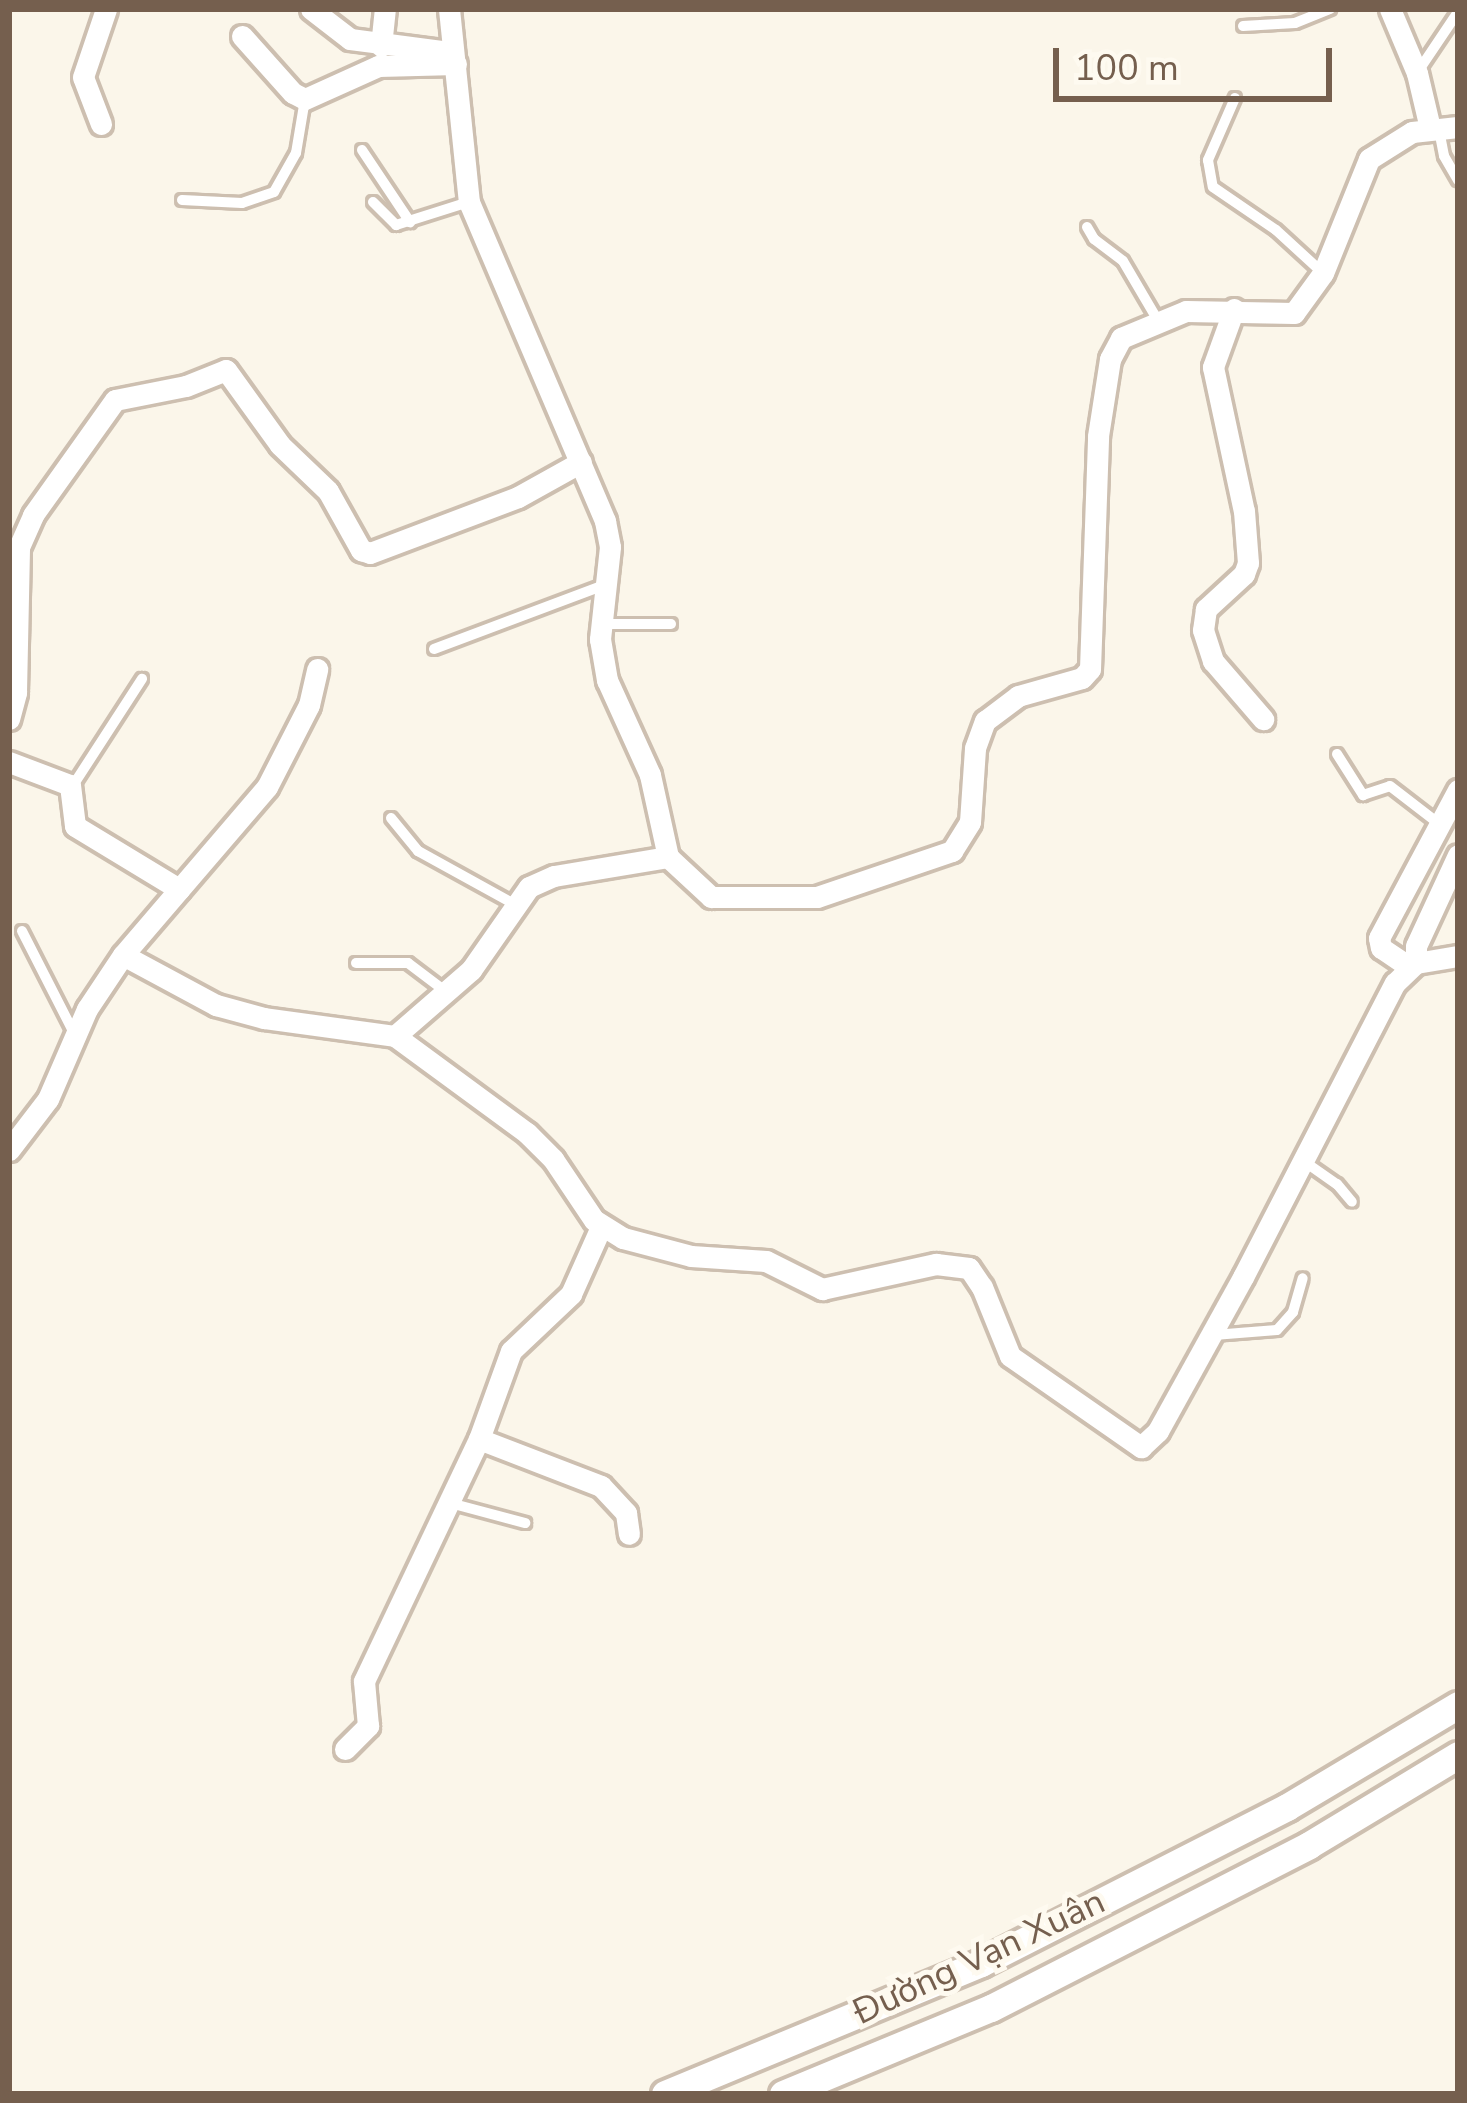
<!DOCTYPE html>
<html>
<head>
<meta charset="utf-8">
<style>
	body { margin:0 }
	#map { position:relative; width:1467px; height:2103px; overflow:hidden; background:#fbf6ea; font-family:"Nunito Sans",sans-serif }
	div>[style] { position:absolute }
	.roads { filter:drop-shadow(3px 0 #cdbfb0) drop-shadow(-3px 0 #cdbfb0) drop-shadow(0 3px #cdbfb0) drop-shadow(0 -3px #cdbfb0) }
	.lane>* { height:10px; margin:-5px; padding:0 5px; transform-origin:5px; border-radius:5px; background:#fff }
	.street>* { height:21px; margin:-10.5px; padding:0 10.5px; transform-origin:10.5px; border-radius:10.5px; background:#fff }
	.secondary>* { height:27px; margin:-13.5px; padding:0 13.5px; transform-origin:13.5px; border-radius:13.5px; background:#fff }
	span { translate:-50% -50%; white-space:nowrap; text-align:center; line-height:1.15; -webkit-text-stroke:10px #fefaf0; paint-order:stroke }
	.street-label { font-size:36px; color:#755f4e }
	.frame { position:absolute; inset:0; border:12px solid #755f4e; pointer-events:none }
	.scale { position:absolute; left:1053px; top:48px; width:279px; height:54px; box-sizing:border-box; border:6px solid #755f4e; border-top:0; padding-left:15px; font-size:36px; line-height:42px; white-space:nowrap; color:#755f4e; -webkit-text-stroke:9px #fefaf0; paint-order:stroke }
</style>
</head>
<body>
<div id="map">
	<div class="roads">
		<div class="lane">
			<i style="left:1243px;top:26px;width:52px;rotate:-3.3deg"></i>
			<i style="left:1295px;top:23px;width:38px;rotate:-22deg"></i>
			<i style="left:1419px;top:70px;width:70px;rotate:-56.1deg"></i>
			<i style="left:1235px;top:98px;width:68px;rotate:113.5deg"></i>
			<i style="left:1208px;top:160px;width:27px;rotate:80deg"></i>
			<i style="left:1213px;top:187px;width:76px;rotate:34.3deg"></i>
			<i style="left:1276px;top:230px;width:64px;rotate:42.5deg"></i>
			<i style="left:1439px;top:130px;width:26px;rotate:79deg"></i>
			<i style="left:1444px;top:156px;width:28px;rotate:60deg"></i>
			<i style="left:362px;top:150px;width:87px;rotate:56.3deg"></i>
			<i style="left:182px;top:200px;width:60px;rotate:2.9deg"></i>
			<i style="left:242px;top:203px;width:34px;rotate:-19deg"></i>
			<i style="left:274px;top:192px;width:45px;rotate:-60.6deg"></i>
			<i style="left:296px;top:153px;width:55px;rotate:-80.5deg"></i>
			<i style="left:373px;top:202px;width:33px;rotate:45deg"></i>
			<i style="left:396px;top:225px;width:77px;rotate:-17.5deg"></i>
			<i style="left:1087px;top:227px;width:14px;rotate:60deg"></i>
			<i style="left:1094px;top:239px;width:36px;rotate:37deg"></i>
			<i style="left:1123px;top:261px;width:67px;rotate:59.6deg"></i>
			<i style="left:600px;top:624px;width:71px"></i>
			<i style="left:434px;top:649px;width:182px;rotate:-20.6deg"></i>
			<i style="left:1337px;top:754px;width:49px;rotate:57.6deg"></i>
			<i style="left:1363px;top:795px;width:28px;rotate:-18deg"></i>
			<i style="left:1390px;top:786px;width:61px;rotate:37.6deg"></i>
			<i style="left:72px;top:787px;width:129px;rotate:-57.1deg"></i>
			<i style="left:391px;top:818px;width:43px;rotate:50.7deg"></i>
			<i style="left:418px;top:851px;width:110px;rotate:28.9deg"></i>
			<i style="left:22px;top:931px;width:117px;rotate:63deg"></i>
			<i style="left:356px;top:963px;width:52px"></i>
			<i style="left:408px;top:963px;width:46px;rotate:37.1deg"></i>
			<i style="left:1305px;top:1162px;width:39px;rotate:35deg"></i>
			<i style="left:1337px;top:1184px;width:23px;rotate:50deg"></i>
			<i style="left:1214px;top:1335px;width:63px;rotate:-4.5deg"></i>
			<i style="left:1277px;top:1330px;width:24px;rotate:-48deg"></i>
			<i style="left:1293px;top:1312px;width:35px;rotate:-74deg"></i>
			<i style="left:450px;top:1503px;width:78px;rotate:14.9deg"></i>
		</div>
		<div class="street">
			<i style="left:311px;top:9px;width:49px;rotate:37.6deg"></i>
			<i style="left:350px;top:39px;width:94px;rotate:7.4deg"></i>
			<i style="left:449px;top:9px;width:194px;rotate:84.1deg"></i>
			<i style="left:469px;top:202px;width:347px;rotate:66.9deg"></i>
			<i style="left:605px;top:521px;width:26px;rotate:79deg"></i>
			<i style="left:610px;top:547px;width:93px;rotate:96.2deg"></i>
			<i style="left:600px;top:639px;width:42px;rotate:80.3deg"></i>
			<i style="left:607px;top:680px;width:104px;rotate:65.6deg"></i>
			<i style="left:650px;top:775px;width:84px;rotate:77.6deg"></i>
			<i style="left:1390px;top:9px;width:69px;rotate:67.1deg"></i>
			<i style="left:1417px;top:73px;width:57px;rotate:76.7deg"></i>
			<i style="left:242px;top:36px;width:76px;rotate:48.2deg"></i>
			<i style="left:293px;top:93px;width:13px;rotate:27deg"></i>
			<i style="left:305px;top:99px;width:80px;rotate:-24.3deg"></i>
			<i style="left:378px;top:66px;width:78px;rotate:-1.5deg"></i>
			<i style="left:381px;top:46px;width:37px;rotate:-84deg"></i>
			<i style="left:101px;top:124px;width:50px;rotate:-111deg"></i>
			<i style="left:83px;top:77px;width:72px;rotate:-71.3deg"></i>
			<i style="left:1234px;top:309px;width:62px;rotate:109.9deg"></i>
			<i style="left:1213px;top:367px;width:147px;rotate:77.9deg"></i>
			<i style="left:1244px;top:511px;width:52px;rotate:85.6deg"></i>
			<i style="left:1248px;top:563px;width:12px;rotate:110deg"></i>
			<i style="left:1244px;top:574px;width:52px;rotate:137.4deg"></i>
			<i style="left:1206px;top:609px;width:21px;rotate:98deg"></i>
			<i style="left:1203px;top:630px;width:33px;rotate:72deg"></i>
			<i style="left:1213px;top:661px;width:77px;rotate:49.2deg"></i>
			<i style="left:9px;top:719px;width:28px;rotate:-75deg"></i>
			<i style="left:16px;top:692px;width:145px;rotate:-88.8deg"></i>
			<i style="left:19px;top:547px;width:35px;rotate:-66deg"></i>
			<i style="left:33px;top:515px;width:141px;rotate:-54.5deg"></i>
			<i style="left:115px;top:400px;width:72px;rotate:-11.2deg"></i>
			<i style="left:186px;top:386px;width:43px;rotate:-21.8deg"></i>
			<i style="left:226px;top:370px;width:92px;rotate:54.2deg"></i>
			<i style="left:280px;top:445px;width:66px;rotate:43.8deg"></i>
			<i style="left:328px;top:491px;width:68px;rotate:60.8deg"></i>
			<i style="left:361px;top:550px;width:9px;rotate:18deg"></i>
			<i style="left:370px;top:553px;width:158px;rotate:-20.7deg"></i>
			<i style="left:518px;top:497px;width:72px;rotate:-29.1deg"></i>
			<i style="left:9px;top:762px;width:65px;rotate:20.7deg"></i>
			<i style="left:70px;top:785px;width:41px;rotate:83deg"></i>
			<i style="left:75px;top:826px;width:122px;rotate:31.2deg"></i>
			<i style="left:123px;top:955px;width:221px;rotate:-49.4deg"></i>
			<i style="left:267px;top:787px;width:92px;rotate:-62.9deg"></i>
			<i style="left:309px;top:705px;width:37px;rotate:-77deg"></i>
			<i style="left:1416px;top:963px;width:17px;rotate:-90deg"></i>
			<i style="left:1416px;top:946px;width:100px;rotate:-65.2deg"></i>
			<i style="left:1408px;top:966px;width:32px;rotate:-146deg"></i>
			<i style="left:1381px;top:948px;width:10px;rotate:-101deg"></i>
			<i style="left:1379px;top:938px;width:168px;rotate:-61.9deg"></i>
			<i style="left:395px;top:1036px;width:101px;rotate:-41deg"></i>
			<i style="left:471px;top:970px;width:101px;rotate:-55.1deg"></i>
			<i style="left:529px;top:887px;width:27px;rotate:-24deg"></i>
			<i style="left:554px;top:876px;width:116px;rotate:-9.5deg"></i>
			<i style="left:668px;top:857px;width:59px;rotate:42.9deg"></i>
			<i style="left:711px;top:897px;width:106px"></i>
			<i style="left:817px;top:897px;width:143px;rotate:-18.8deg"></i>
			<i style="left:952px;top:851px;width:34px;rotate:-58deg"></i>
			<i style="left:970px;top:822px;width:74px;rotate:-86.1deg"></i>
			<i style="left:975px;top:748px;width:29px;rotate:-70deg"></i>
			<i style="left:985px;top:721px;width:41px;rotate:-37.1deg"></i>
			<i style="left:1018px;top:696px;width:66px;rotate:-15.7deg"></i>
			<i style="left:1082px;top:678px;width:12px;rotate:-48deg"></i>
			<i style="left:1090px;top:669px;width:233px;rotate:-88deg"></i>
			<i style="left:1098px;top:436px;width:78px;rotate:-81.1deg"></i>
			<i style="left:1110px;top:359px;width:24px;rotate:-62deg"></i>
			<i style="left:1121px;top:338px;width:70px;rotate:-22.6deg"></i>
			<i style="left:1186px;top:311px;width:108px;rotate:1.1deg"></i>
			<i style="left:1294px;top:313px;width:49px;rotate:-54.1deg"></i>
			<i style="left:1323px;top:273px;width:123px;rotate:-68deg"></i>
			<i style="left:1369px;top:159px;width:51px;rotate:-32.1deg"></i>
			<i style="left:1412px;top:132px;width:46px;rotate:-6.2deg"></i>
			<i style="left:9px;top:1150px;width:64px;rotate:-52.6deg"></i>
			<i style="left:48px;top:1099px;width:98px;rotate:-66.6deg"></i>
			<i style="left:87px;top:1009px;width:65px;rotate:-56.3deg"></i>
			<i style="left:123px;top:955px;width:106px;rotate:28.3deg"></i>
			<i style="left:216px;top:1005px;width:50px;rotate:15.2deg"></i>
			<i style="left:264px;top:1018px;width:132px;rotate:7.8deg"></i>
			<i style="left:395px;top:1036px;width:164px;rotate:36.3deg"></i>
			<i style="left:527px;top:1133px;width:37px;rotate:45deg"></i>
			<i style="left:553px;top:1159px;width:73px;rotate:56.1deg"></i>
			<i style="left:594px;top:1220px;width:34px;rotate:32deg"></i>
			<i style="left:623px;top:1238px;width:70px;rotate:14.8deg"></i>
			<i style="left:691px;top:1256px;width:75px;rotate:3.8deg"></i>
			<i style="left:766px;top:1261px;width:63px;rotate:26.6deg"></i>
			<i style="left:822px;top:1289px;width:117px;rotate:-12.4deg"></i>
			<i style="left:936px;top:1264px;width:33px;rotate:7deg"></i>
			<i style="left:969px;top:1268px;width:23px;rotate:56deg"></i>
			<i style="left:982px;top:1287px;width:74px;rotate:67.9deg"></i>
			<i style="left:1010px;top:1356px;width:160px;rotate:34.8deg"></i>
			<i style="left:1141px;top:1447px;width:23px;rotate:-43deg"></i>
			<i style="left:1158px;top:1431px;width:176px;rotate:-61.1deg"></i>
			<i style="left:1243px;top:1277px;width:331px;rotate:-62.7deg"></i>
			<i style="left:1395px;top:983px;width:29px;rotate:-44deg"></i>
			<i style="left:1416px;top:963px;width:43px;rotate:-9.5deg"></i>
			<i style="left:479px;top:1439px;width:131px;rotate:21.1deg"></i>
			<i style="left:601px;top:1486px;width:37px;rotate:47deg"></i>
			<i style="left:626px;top:1513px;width:21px;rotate:82deg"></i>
			<i style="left:345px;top:1749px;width:33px;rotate:-45deg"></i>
			<i style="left:368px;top:1726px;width:45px;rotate:-95.1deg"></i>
			<i style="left:364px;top:1681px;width:268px;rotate:-64.6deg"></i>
			<i style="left:479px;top:1439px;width:94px;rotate:-70deg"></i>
			<i style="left:511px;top:1351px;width:83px;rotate:-43.5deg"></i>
			<i style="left:571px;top:1294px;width:73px;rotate:-65.9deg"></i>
		</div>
		<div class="secondary">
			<i style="left:665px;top:2094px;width:342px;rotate:-22.5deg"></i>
			<i style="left:981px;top:1963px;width:343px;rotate:-27deg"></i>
			<i style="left:1287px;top:1807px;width:199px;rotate:-30.8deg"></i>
			<i style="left:783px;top:2094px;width:225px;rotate:-22.5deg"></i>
			<i style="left:991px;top:2008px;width:357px;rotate:-27.1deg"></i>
			<i style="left:1309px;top:1845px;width:174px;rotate:-31.1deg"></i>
		</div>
	</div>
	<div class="street-label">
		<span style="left:979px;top:1957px;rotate:-25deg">Đường Vạn Xuân</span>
	</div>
	<div class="frame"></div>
	<div class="scale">100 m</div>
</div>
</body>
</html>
